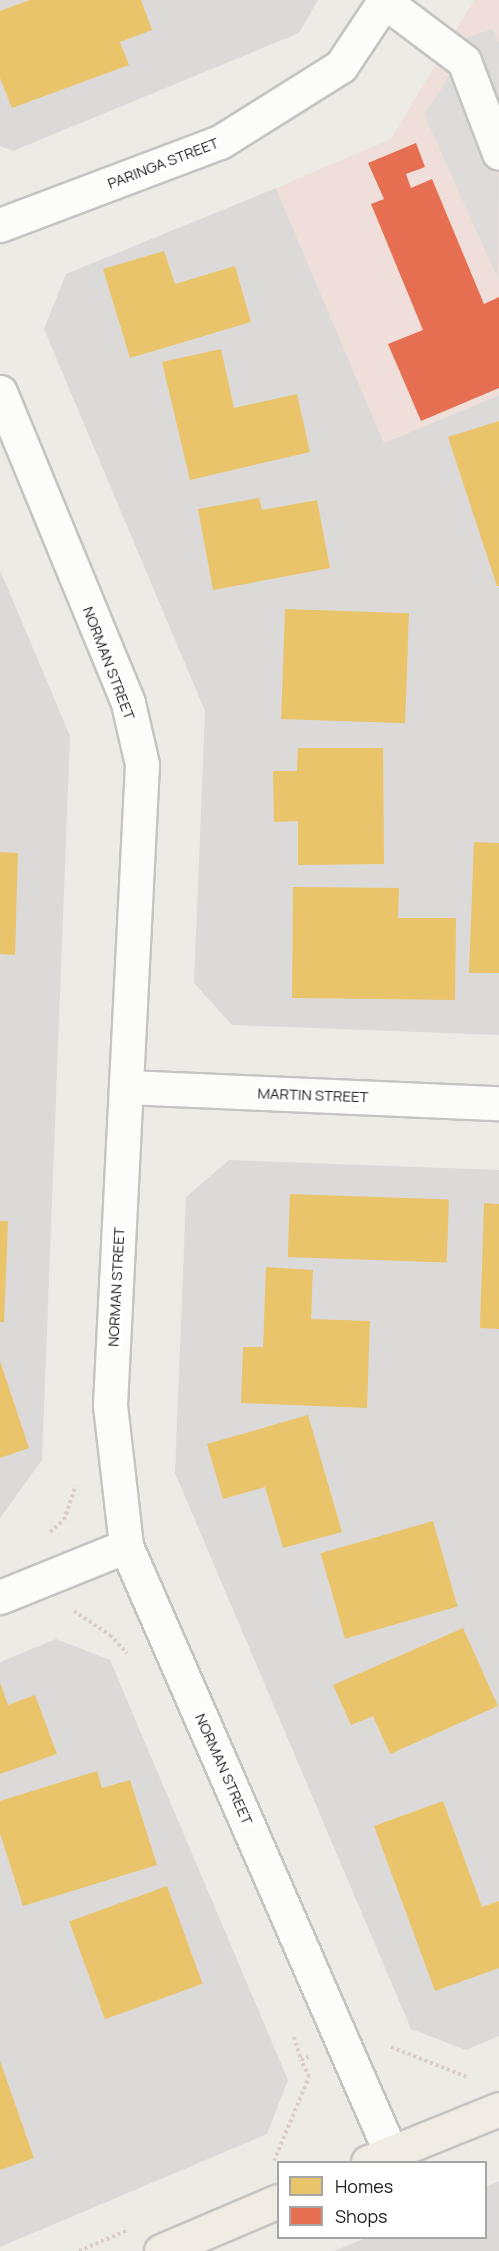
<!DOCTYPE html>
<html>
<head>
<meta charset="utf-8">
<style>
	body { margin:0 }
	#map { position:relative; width:499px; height:2251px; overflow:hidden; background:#edebe6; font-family:Manrope,sans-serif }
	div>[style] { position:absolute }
	.residential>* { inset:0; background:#dcdad8 }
	.commercial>* { inset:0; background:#f0deda }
	.parking>* { inset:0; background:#dddcda }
	.homes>* { inset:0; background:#e9c46a; transform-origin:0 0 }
	.shops>* { inset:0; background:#e76f51 }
	.path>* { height:4px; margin-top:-2px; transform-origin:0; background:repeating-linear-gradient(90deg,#dbccc9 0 3px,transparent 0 6px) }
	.roads { filter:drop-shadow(2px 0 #c5c4c2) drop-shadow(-2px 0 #c5c4c2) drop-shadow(0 2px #c5c4c2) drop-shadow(0 -2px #c5c4c2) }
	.minor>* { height:33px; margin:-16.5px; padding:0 16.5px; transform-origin:16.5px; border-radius:16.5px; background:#fcfcfb }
	.major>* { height:33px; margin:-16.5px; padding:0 16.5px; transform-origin:16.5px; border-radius:16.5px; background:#f1ece3 }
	span { translate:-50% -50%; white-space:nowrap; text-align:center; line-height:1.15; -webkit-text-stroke:6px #fff; paint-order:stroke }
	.street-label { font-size:15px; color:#1e1e1e }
	.legend { position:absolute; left:277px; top:2161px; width:210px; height:78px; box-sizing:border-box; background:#fff; border:2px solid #a5a5a5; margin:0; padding:8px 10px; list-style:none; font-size:18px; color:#1e1e1e }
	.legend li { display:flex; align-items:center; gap:12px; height:30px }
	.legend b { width:30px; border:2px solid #a5a5a5 }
</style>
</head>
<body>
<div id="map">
	<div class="residential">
		<i style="clip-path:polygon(0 0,318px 0,299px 33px,13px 151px,0 146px)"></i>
		<i style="clip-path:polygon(276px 188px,384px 443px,499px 395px,499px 1035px,232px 1025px,194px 983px,205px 711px,44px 329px,66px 274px)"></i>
		<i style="clip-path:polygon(0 570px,70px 736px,42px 1460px,0 1518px)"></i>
		<i style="clip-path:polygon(229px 1160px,499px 1170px,499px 2036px,466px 2050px,411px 2029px,175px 1473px,186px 1197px)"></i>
		<i style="clip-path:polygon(56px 1639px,110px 1660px,288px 2080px,267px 2134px,0 2247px,0 1662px)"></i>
		<i style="clip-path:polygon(499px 2181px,499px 2251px,334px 2251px,366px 2238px,486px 2238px,486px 2187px)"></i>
	</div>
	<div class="commercial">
		<i style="clip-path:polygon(474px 0,499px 0,499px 395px,384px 443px,276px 188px,391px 139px)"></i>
	</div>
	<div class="parking">
		<i style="clip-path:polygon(493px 29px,499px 43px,498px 279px,424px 114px,444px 85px,468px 37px)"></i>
	</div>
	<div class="homes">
		<i style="clip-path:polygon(30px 0,141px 0,152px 30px,120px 42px,129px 65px,12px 108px,0 78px,0 11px)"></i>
		<i style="clip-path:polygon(164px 251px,175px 284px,235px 266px,251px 322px,130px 358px,103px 269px)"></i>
		<i style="clip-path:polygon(221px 349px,234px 408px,297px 394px,310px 452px,190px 480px,162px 362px)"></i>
		<i style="clip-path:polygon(499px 421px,499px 586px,497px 586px,448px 437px)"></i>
		<i style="clip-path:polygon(259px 498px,262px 510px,317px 500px,330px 568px,213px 590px,198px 509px)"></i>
		<i style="left:285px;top:609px;width:124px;height:110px;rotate:2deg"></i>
		<i style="clip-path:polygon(298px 748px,383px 748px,384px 864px,298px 865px,298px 821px,274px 822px,273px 771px,297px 771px)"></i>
		<i style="clip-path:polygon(474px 842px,499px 843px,499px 973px,469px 973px)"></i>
		<i style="clip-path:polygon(0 852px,18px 853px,15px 955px,0 954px)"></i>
		<i style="clip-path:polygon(293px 887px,399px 888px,398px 918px,456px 918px,455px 1000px,292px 998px)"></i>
		<i style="left:290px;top:1194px;width:159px;height:63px;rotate:2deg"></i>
		<i style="clip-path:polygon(484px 1203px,499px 1204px,499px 1329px,480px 1328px)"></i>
		<i style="clip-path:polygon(0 1221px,8px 1221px,4px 1322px,0 1322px)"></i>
		<i style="clip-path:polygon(266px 1267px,313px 1270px,311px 1319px,370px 1321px,367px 1408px,241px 1403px,243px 1347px,263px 1347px)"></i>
		<i style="clip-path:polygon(0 1361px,29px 1448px,0 1458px)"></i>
		<i style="clip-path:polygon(308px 1415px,342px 1532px,283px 1548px,265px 1487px,223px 1499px,207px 1444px)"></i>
		<i style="left:433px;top:1521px;width:89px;height:117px;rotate:74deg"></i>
		<i style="clip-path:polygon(463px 1628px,498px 1706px,390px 1754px,373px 1716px,351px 1725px,333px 1685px)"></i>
		<i style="clip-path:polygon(0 1683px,8px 1705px,35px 1695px,57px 1754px,0 1774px)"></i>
		<i style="clip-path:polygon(97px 1771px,102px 1788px,130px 1780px,157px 1865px,23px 1906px,0 1833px,0 1801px)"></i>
		<i style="clip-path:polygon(443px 1801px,482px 1907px,499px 1901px,499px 1968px,435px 1991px,374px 1826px)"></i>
		<i style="left:167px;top:1886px;width:104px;height:104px;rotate:70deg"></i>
		<i style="clip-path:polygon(0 2061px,34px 2158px,0 2170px)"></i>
	</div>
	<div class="shops">
		<i style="clip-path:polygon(416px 143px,425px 167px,406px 174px,411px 188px,432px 179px,484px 304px,499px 297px,499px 388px,421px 421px,388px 344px,423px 330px,371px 204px,384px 199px,368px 163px)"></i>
	</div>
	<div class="path">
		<i style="left:50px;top:1532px;width:18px;rotate:-41deg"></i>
		<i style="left:64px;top:1520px;width:36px;rotate:-71deg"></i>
		<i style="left:74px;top:1611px;width:43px;rotate:33.7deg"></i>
		<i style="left:110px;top:1635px;width:25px;rotate:47deg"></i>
		<i style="left:294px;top:2037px;width:24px;rotate:73deg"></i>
		<i style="left:301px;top:2060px;width:8px;rotate:-23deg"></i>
		<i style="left:391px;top:2047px;width:82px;rotate:21.5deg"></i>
		<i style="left:274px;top:2161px;width:91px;rotate:-67.4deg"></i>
		<i style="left:309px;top:2077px;width:19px;rotate:-115deg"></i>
		<i style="left:79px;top:2251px;width:51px;rotate:-23.1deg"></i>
	</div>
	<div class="roads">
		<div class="minor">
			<i style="left:384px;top:1px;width:100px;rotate:36.9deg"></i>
			<i style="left:464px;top:61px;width:98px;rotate:69.2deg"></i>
			<i style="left:0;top:225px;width:235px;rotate:-20.7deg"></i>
			<i style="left:220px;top:142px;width:143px;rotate:-32.1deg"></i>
			<i style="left:341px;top:66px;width:79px;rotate:-56.3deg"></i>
			<i style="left:0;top:392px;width:336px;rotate:67.6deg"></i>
			<i style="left:128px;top:703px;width:63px;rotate:77.1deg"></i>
			<i style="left:142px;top:764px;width:642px;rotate:92.86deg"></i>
			<i style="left:110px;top:1405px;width:142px;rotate:83.5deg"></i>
			<i style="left:126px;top:1546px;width:662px;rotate:66.42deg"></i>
			<i style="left:126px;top:1087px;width:373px;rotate:2.5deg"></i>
			<i style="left:0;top:1597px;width:136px;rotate:-22deg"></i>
		</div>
		<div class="major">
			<i style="left:368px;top:2162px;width:141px;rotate:-22deg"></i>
			<i style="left:161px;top:2251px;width:127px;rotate:-23.1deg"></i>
		</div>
	</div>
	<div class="street-label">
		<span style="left:163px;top:163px;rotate:-21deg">PARINGA STREET</span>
		<span style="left:109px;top:663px;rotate:69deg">NORMAN STREET</span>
		<span style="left:313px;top:1095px;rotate:2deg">MARTIN STREET</span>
		<span style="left:116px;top:1287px;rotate:-87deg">NORMAN STREET</span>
		<span style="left:224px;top:1769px;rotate:66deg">NORMAN STREET</span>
	</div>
	<ul class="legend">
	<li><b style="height:16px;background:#e9c46a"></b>Homes</li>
	<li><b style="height:16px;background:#e76f51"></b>Shops</li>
	</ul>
</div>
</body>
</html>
